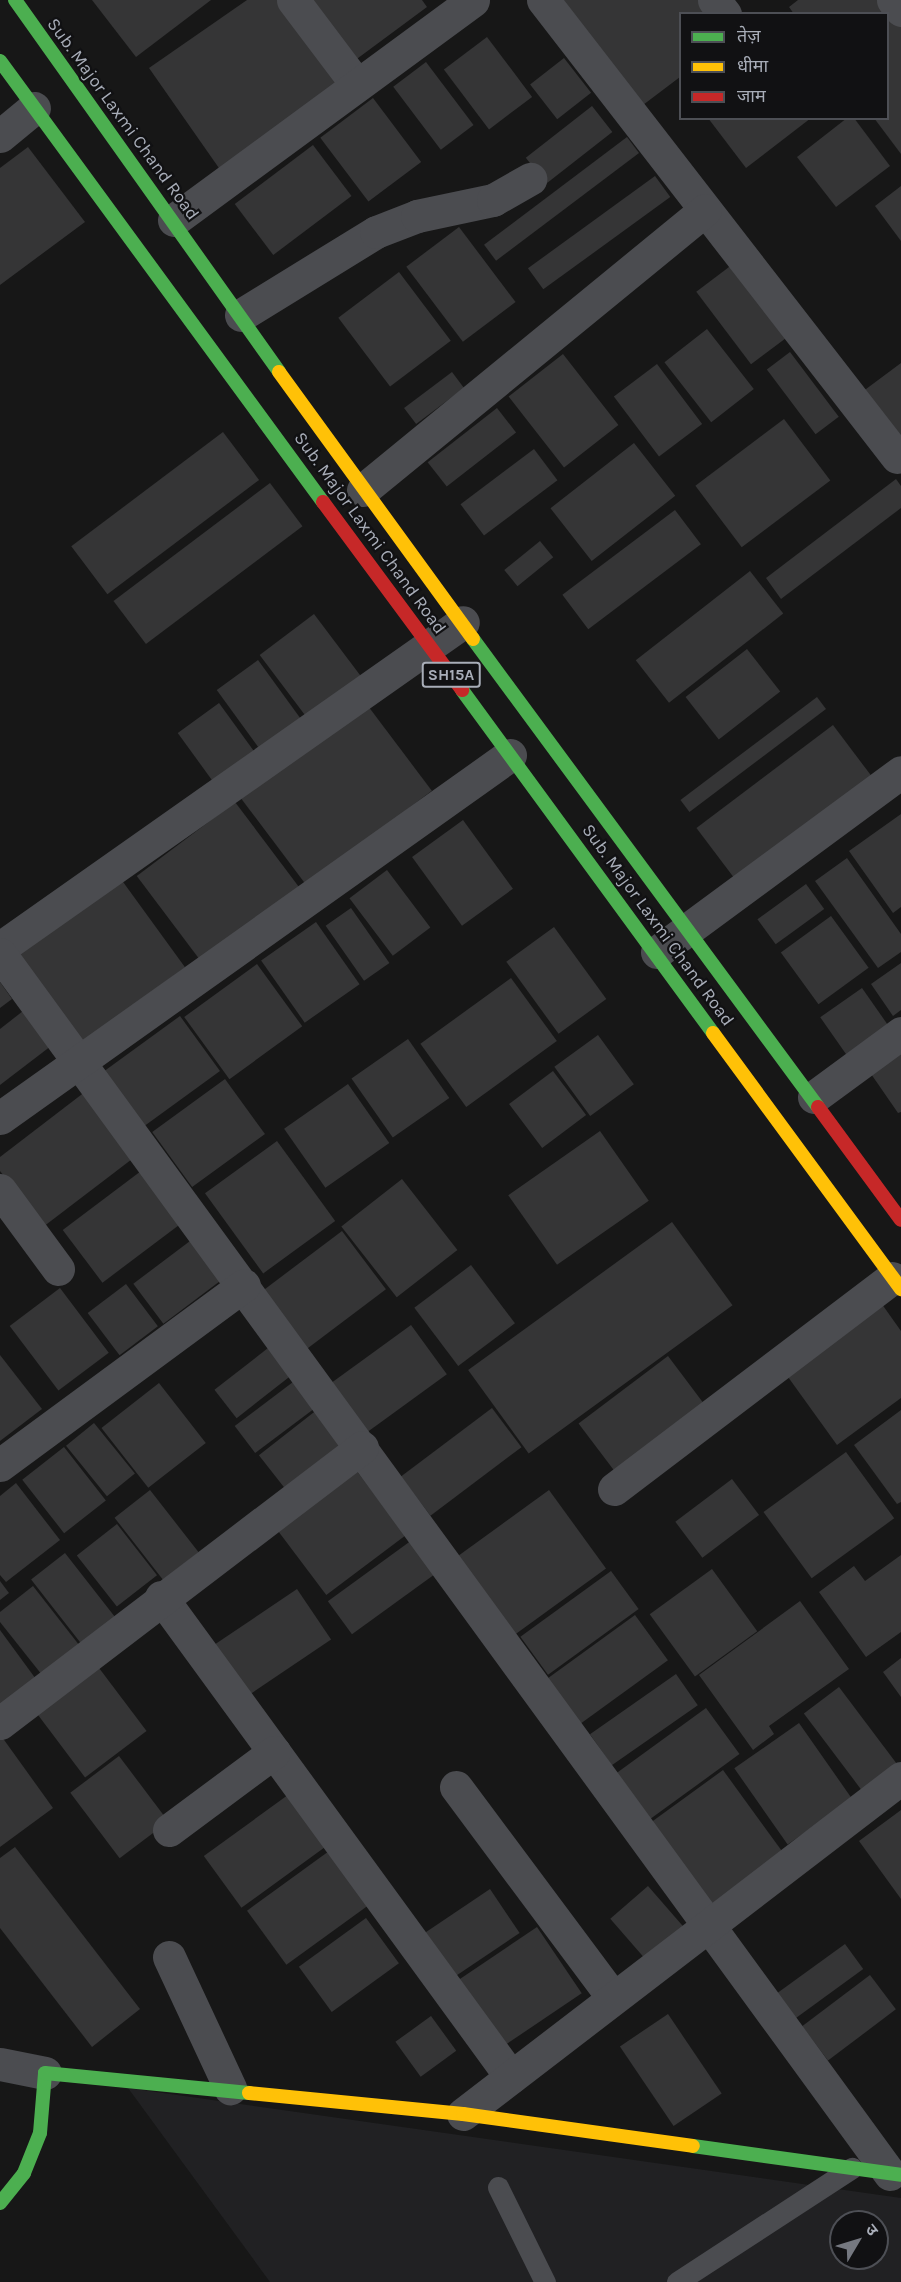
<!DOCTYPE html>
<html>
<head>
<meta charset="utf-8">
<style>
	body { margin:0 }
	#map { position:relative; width:901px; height:2282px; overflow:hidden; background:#171717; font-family:Karla,"Noto Sans Devanagari",sans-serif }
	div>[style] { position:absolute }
	.built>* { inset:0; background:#212123 }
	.building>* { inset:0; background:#353536; transform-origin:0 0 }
	.lane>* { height:21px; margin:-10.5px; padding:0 10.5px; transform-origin:10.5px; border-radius:10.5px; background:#4b4c50 }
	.street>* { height:33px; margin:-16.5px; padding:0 16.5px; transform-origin:16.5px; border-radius:16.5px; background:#4b4c50 }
	.fast>* { height:14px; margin:-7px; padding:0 7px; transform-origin:7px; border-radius:7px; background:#4caf50 }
	.slow>* { height:14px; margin:-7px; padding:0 7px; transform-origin:7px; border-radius:7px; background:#ffc107 }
	.jam>* { height:14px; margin:-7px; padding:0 7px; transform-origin:7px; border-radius:7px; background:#c62828 }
	span { translate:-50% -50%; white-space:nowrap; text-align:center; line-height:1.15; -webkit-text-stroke:4.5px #111113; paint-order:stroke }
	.shield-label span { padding:2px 4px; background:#111113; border:2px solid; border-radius:4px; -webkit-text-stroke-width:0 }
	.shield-label { font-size:16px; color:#a8adb8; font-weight:700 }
	.street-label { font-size:18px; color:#a8adb8 }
	.legend { position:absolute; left:679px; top:12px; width:210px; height:108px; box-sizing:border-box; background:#111113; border:2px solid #4d4f55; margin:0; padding:8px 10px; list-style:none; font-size:18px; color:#a8adb8 }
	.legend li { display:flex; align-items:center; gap:12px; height:30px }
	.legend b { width:30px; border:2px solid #4d4f55 }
	.north { position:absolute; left:829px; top:2210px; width:60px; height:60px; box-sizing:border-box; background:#111113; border:2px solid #4d4f55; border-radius:50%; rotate:52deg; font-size:16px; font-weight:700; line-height:24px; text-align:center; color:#a8adb8 }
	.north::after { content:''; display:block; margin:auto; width:21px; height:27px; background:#757880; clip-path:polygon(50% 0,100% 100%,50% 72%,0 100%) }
</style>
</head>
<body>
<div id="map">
	<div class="built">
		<i style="clip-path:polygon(evenodd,128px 2088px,901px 2198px,901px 2282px,270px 2282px,128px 2088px,841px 2222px,877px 2222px,877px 2258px,841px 2258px,841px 2222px)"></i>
	</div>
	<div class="building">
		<i style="clip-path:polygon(92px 0,211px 0,136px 57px)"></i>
		<i style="clip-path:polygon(247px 0,279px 0,340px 88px,221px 171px,149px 68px)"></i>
		<i style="clip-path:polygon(303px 0,422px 0,427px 7px,350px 64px)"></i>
		<i style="clip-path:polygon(563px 0,700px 0,711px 14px,680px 14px,680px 77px,643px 105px)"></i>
		<i style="clip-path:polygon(798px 0,884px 0,901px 22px,901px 154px,874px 118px,888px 118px,888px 14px,794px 14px,789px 7px)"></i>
		<i style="left:487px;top:37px;width:75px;height:54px;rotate:53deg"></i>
		<i style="left:564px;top:58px;width:44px;height:43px;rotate:52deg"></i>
		<i style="left:426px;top:62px;width:79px;height:41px;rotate:53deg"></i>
		<i style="left:373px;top:98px;width:80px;height:66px;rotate:53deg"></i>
		<i style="left:592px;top:106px;width:33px;height:84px;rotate:52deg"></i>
		<i style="clip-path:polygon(708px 118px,811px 118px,746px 168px)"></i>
		<i style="clip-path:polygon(847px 118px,854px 118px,890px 166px,836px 207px,797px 157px)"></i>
		<i style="left:627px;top:137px;width:20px;height:179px;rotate:53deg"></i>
		<i style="left:313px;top:145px;width:64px;height:98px;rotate:53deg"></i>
		<i style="clip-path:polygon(28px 147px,85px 222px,0 285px,0 168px)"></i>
		<i style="left:655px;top:176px;width:26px;height:157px;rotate:54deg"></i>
		<i style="clip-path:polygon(901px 186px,901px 241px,875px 206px)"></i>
		<i style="left:459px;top:227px;width:94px;height:66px;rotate:53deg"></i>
		<i style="left:733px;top:264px;width:91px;height:46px;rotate:53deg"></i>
		<i style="left:399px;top:272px;width:86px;height:76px;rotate:53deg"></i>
		<i style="left:707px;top:329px;width:76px;height:54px;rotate:52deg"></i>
		<i style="left:790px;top:352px;width:81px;height:29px;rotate:53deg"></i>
		<i style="left:563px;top:354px;width:90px;height:69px;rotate:52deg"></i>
		<i style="clip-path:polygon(901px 363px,901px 444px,862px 392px)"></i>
		<i style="left:657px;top:364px;width:75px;height:54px;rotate:53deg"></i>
		<i style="left:452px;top:372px;width:20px;height:60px;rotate:53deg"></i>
		<i style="left:497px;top:408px;width:31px;height:88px;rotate:52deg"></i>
		<i style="left:784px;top:419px;width:77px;height:111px;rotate:53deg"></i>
		<i style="left:223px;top:432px;width:60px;height:190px;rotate:53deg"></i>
		<i style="left:634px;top:443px;width:67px;height:106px;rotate:52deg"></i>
		<i style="left:534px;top:449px;width:39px;height:92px;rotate:53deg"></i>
		<i style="clip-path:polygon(896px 479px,901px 486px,901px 508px,781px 599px,766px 578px)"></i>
		<i style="left:270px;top:483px;width:54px;height:196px;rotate:53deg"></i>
		<i style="left:675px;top:510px;width:43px;height:141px;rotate:53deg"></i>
		<i style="left:540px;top:541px;width:21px;height:46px;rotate:51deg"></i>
		<i style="left:750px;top:571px;width:54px;height:145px;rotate:52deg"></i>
		<i style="left:314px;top:614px;width:82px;height:68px;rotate:53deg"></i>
		<i style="left:747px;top:649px;width:54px;height:78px;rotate:52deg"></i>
		<i style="left:258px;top:660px;width:81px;height:51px;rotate:54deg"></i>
		<i style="left:817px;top:697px;width:15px;height:171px;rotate:53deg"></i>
		<i style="left:365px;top:702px;width:111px;height:157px;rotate:53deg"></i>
		<i style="left:219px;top:703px;width:71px;height:51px;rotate:54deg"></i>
		<i style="left:833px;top:725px;width:68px;height:171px;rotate:53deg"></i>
		<i style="left:235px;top:802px;width:116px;height:123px;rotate:53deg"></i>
		<i style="clip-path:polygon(901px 814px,901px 907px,893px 913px,849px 851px)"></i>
		<i style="left:463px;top:820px;width:85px;height:63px;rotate:54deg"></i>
		<i style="clip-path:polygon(847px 858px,901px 934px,901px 952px,878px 968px,815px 881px)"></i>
		<i style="left:387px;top:870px;width:72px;height:47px;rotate:53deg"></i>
		<i style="left:118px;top:875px;width:114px;height:134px;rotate:54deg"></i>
		<i style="left:806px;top:884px;width:31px;height:60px;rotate:54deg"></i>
		<i style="left:351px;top:908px;width:67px;height:31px;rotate:55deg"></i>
		<i style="left:831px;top:916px;width:64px;height:62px;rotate:54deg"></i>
		<i style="left:316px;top:922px;width:76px;height:67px;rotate:55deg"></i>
		<i style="left:554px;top:927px;width:89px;height:59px;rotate:54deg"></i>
		<i style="clip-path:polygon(901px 963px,901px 1010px,893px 1016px,871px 984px)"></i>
		<i style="left:257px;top:964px;width:77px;height:90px;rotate:54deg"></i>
		<i style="left:511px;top:978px;width:78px;height:112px;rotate:54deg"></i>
		<i style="clip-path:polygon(0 982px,12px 999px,0 1008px)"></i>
		<i style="left:862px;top:988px;width:47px;height:51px;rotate:55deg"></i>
		<i style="clip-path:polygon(23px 1011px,51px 1046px,0 1085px,0 1029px)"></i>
		<i style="left:180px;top:1016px;width:68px;height:96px;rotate:54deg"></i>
		<i style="left:598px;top:1035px;width:61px;height:54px;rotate:54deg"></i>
		<i style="left:408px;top:1039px;width:72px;height:69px;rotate:55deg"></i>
		<i style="clip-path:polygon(901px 1048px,901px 1112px,898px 1113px,869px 1071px)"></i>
		<i style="left:553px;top:1071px;width:55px;height:55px;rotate:53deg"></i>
		<i style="left:225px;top:1079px;width:68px;height:90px;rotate:54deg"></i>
		<i style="left:348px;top:1084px;width:72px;height:78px;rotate:55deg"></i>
		<i style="clip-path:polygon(90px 1088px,140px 1153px,43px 1227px,0 1171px,0 1157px)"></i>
		<i style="left:600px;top:1131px;width:85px;height:112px;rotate:55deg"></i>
		<i style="left:277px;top:1141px;width:99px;height:89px;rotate:54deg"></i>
		<i style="left:145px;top:1168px;width:66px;height:103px;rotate:53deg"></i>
		<i style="left:402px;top:1179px;width:90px;height:77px;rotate:52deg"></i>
		<i style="left:672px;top:1222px;width:103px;height:252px;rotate:54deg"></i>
		<i style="left:342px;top:1231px;width:73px;height:105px;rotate:53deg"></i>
		<i style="left:198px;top:1235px;width:50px;height:81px;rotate:53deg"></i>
		<i style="left:471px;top:1265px;width:73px;height:71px;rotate:53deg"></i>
		<i style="left:126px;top:1284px;width:53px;height:48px;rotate:53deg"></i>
		<i style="left:60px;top:1288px;width:81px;height:63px;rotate:53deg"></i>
		<i style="clip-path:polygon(879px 1300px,901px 1331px,901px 1398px,837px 1445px,783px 1370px)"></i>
		<i style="left:411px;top:1325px;width:61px;height:105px;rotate:54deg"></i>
		<i style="left:268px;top:1348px;width:36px;height:68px;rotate:52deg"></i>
		<i style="clip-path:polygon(0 1355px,42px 1409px,0 1441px)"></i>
		<i style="left:668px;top:1356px;width:60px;height:112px;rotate:53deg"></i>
		<i style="left:293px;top:1382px;width:34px;height:73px;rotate:53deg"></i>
		<i style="left:159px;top:1383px;width:76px;height:73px;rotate:52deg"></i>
		<i style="left:492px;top:1408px;width:49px;height:114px;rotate:53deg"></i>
		<i style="left:318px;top:1409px;width:44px;height:75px;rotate:52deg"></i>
		<i style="clip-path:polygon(901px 1410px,901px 1502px,897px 1504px,854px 1445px)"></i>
		<i style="left:94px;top:1423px;width:65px;height:36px;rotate:51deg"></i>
		<i style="left:64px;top:1447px;width:68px;height:53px;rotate:52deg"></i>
		<i style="left:846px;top:1452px;width:82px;height:102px;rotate:54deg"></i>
		<i style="left:353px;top:1466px;width:87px;height:99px;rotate:53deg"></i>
		<i style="left:732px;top:1479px;width:45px;height:71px;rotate:53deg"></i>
		<i style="clip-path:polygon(16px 1483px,60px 1540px,6px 1582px,0 1575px,0 1496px)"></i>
		<i style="left:150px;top:1490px;width:79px;height:45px;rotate:52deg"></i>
		<i style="left:549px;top:1490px;width:97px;height:112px;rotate:54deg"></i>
		<i style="left:117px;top:1524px;width:65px;height:51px;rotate:52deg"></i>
		<i style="left:412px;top:1540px;width:41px;height:104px;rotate:54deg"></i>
		<i style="left:65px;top:1553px;width:85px;height:43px;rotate:52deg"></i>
		<i style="clip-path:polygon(901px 1555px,901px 1632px,866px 1657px,819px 1592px,854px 1566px,865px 1581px)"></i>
		<i style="left:712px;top:1569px;width:77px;height:77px;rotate:54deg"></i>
		<i style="left:611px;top:1571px;width:47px;height:112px;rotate:54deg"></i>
		<i style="clip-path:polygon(0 1581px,9px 1593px,0 1600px)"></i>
		<i style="clip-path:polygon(33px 1586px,83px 1650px,46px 1680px,0 1622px,0 1612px)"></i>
		<i style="left:297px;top:1589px;width:61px;height:111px;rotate:56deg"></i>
		<i style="clip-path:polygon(800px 1601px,849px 1669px,769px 1726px,774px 1734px,753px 1750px,699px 1675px)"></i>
		<i style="left:635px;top:1615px;width:56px;height:109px;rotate:54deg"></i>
		<i style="clip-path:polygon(0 1630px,41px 1686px,0 1716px)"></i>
		<i style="clip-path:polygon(901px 1658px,901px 1697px,883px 1672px)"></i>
		<i style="left:96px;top:1664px;width:84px;height:77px;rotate:53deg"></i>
		<i style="left:676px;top:1674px;width:38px;height:105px;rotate:55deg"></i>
		<i style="left:839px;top:1687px;width:96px;height:44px;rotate:53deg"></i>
		<i style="left:706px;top:1708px;width:57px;height:110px;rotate:54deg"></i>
		<i style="left:799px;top:1723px;width:93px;height:79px;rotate:55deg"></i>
		<i style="clip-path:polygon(2px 1737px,53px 1808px,0 1847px,0 1739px)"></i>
		<i style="left:119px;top:1756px;width:82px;height:61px;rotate:53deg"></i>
		<i style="left:723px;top:1770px;width:103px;height:88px;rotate:54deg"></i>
		<i style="left:292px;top:1792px;width:64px;height:109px;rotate:54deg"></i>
		<i style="clip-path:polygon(901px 1810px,901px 1899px,859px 1841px)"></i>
		<i style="left:336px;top:1846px;width:67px;height:110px;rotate:54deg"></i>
		<i style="clip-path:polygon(15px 1847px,140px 2009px,92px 2047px,0 1928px,0 1858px)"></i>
		<i style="left:648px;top:1886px;width:57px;height:50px;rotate:49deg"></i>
		<i style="left:490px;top:1889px;width:53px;height:82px;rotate:56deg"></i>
		<i style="left:366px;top:1918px;width:56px;height:83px;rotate:54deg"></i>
		<i style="left:537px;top:1927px;width:80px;height:97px;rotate:56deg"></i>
		<i style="left:845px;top:1944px;width:31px;height:84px;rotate:54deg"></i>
		<i style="left:870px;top:1975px;width:43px;height:85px;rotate:53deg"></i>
		<i style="left:668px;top:2014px;width:96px;height:58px;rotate:56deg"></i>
		<i style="left:431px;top:2016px;width:43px;height:44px;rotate:54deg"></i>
	</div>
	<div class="lane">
		<i style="left:498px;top:2187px;width:106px;rotate:63.7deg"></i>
		<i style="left:677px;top:2282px;width:209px;rotate:-33.1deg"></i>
	</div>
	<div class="street">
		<i style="left:293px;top:0;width:106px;rotate:53deg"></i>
		<i style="left:543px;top:0;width:578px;rotate:52.24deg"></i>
		<i style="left:714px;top:0;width:18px;rotate:52deg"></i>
		<i style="left:893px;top:0;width:13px;rotate:51deg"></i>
		<i style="left:0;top:136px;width:44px;rotate:-39.5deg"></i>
		<i style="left:174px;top:220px;width:371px;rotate:-36.3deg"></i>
		<i style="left:241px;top:315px;width:158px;rotate:-31.6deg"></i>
		<i style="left:376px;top:232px;width:44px;rotate:-21.3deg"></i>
		<i style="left:417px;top:216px;width:78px;rotate:-11.9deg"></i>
		<i style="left:493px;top:200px;width:43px;rotate:-29.6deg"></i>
		<i style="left:363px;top:490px;width:442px;rotate:-39.3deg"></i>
		<i style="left:0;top:948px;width:566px;rotate:-35.15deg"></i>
		<i style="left:657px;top:952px;width:303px;rotate:-36.4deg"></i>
		<i style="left:0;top:954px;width:1510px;rotate:53.89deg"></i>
		<i style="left:814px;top:1097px;width:108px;rotate:-36.3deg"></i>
		<i style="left:0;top:1118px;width:626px;rotate:-35.44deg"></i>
		<i style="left:0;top:1190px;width:98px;rotate:53.7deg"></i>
		<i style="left:0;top:1465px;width:303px;rotate:-36.4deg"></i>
		<i style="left:614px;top:1489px;width:349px;rotate:-37.2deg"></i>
		<i style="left:161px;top:1597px;width:594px;rotate:53.9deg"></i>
		<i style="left:0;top:1723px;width:455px;rotate:-37.3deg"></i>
		<i style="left:456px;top:1787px;width:263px;rotate:53.3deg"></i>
		<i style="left:169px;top:1830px;width:131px;rotate:-36.6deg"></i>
		<i style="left:169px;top:1957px;width:145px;rotate:65deg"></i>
		<i style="left:0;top:2064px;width:46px;rotate:11.3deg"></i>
		<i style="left:463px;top:2114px;width:552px;rotate:-37.49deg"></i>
	</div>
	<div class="fast">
		<i style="left:15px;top:0;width:456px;rotate:54.6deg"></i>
		<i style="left:0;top:61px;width:547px;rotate:53.78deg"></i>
		<i style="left:473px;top:639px;width:581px;rotate:53.6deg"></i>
		<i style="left:462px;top:690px;width:425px;rotate:53.8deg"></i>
		<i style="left:693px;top:2146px;width:210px;rotate:7.9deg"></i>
		<i style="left:0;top:2203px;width:38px;rotate:-51deg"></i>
		<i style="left:24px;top:2173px;width:43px;rotate:-68.2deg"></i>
		<i style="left:40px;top:2133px;width:60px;rotate:-85.2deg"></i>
		<i style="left:45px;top:2073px;width:205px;rotate:5.6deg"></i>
	</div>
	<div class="slow">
		<i style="left:279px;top:372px;width:330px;rotate:54deg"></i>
		<i style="left:713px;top:1033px;width:318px;rotate:53.7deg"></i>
		<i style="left:249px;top:2093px;width:215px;rotate:5.6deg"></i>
		<i style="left:463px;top:2114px;width:232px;rotate:7.9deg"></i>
	</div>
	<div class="jam">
		<i style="left:323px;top:502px;width:234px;rotate:53.5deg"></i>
		<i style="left:818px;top:1107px;width:140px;rotate:53.7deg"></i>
	</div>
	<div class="shield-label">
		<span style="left:451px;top:675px">SH15A</span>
	</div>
	<div class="street-label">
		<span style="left:123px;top:119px;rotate:54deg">Sub. Major Laxmi Chand Road</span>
		<span style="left:370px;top:533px;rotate:54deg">Sub. Major Laxmi Chand Road</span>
		<span style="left:658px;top:925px;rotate:54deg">Sub. Major Laxmi Chand Road</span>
	</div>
	<ul class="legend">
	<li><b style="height:8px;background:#4caf50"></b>तेज़</li>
	<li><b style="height:8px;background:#ffc107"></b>धीमा</li>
	<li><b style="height:8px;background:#c62828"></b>जाम</li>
	</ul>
	<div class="north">उ</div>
</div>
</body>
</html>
